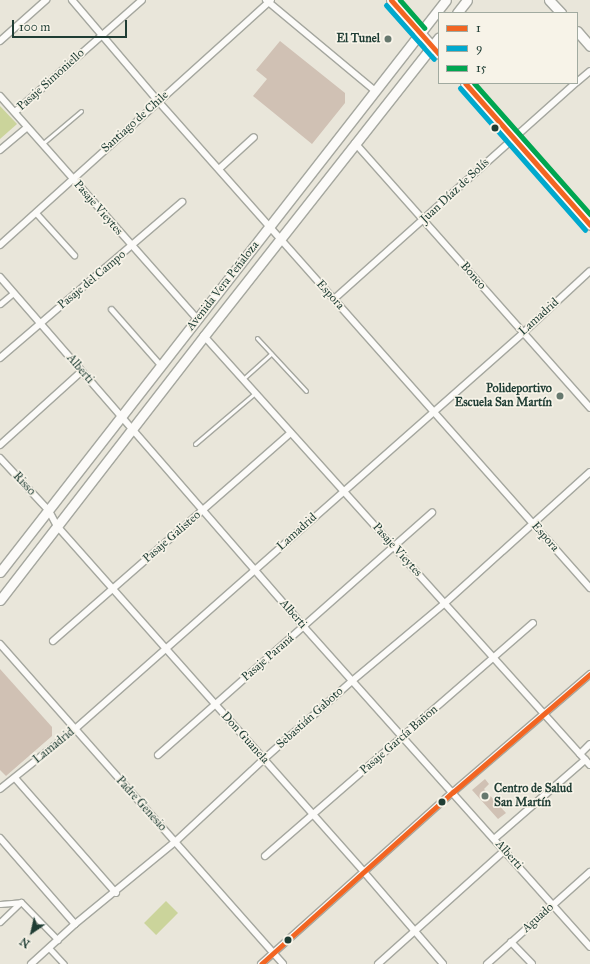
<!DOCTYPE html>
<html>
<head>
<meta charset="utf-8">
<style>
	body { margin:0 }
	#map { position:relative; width:590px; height:964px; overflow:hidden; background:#e9e6da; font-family:"IM FELL Great Primer",serif }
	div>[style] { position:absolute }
	.green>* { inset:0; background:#cbd49b; transform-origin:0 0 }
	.building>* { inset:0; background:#d0c1b4 }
	.roads { filter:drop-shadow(1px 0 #a5a79f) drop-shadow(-1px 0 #a5a79f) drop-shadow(0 1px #a5a79f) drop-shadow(0 -1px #a5a79f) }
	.service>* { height:3px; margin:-1.5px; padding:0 1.5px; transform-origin:1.5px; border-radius:1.5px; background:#fcfbf9 }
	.pedestrian>* { height:5px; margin:-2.5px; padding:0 2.5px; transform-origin:2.5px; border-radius:2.5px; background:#fcfbf9 }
	.minor>* { height:6px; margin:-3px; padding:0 3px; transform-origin:3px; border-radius:3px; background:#fcfbf9 }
	.secondary>* { height:9px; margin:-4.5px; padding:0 4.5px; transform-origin:4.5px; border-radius:4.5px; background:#fcfbf9 }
	.bus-1>* { height:5px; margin:-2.5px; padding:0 2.5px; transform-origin:2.5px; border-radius:2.5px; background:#f26522 }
	.bus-2>* { height:5px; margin:-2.5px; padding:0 2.5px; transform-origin:2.5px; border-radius:2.5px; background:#00a9ce }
	.bus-3>* { height:5px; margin:-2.5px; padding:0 2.5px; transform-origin:2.5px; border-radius:2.5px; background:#00a651 }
	.dots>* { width:11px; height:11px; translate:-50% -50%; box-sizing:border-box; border:2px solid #f7f3e8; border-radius:50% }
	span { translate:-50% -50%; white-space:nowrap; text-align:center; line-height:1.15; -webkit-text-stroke:3.5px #f7f3e8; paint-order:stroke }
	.poi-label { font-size:12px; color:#1f3d34; font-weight:700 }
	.right { translate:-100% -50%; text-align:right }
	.left { translate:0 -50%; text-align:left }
	.street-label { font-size:12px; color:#1f3d34 }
	.legend { position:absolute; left:438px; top:12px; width:140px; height:72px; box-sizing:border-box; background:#f7f3e8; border:1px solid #a1aaa0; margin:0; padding:5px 7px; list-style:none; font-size:12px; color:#1f3d34 }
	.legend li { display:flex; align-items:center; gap:8px; height:20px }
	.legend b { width:20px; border:1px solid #a1aaa0 }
	.north { position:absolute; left:12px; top:912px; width:40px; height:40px; -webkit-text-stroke:3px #f7f3e8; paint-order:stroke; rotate:214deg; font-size:11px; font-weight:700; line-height:16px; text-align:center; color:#1f3d34 }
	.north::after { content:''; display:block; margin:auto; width:14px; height:18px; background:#1f3d34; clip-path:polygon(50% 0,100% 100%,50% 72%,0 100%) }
	.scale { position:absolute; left:12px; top:20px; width:115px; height:18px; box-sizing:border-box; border:2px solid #1f3d34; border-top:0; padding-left:5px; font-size:12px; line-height:14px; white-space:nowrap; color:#1f3d34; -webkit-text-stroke:3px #f7f3e8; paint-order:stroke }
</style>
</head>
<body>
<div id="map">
	<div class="green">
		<i style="clip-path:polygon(0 106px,17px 124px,0 139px)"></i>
		<i style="left:166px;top:901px;width:17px;height:31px;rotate:45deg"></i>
	</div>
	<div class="building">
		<i style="clip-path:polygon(280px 41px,345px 93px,345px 103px,312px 144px,253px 96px,267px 79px,256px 70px)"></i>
		<i style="clip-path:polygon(0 669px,52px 727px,52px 736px,6px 776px,0 770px)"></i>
		<i style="clip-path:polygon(485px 779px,489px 784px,484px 789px,506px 813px,498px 819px,472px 790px)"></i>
	</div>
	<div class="roads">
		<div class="service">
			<i style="left:42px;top:144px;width:51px;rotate:-40.2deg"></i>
			<i style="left:257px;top:338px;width:72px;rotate:47.2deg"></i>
			<i style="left:243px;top:379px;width:38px;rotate:-42deg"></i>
			<i style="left:195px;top:444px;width:79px;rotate:-40.4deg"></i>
		</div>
		<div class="pedestrian">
			<i style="left:36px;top:213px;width:57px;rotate:47.9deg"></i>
			<i style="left:0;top:304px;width:17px;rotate:-40deg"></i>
			<i style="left:111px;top:309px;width:76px;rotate:48.7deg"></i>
			<i style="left:0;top:904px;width:21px;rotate:-5deg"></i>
			<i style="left:21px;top:902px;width:53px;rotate:45.8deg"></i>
			<i style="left:0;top:922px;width:29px;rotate:-44deg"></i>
			<i style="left:49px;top:948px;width:22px;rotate:47deg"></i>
		</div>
		<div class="minor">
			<i style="left:72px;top:0;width:133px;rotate:49.6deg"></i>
			<i style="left:158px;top:101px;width:651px;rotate:48.42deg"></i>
			<i style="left:266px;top:0;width:141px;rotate:39.8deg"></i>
			<i style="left:0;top:41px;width:62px;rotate:-41.7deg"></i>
			<i style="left:577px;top:82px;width:17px;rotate:-40deg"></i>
			<i style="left:0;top:96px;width:298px;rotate:48.5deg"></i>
			<i style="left:15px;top:112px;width:169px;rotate:-41.4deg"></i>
			<i style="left:355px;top:143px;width:354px;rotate:48.4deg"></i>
			<i style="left:0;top:150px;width:35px;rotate:-40deg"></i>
			<i style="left:219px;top:169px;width:47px;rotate:-42.4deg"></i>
			<i style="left:0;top:245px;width:365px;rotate:-42.1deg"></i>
			<i style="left:0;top:277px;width:464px;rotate:49deg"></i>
			<i style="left:304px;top:627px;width:429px;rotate:48.2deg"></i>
			<i style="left:334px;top:299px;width:324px;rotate:-41.8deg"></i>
			<i style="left:204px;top:336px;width:577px;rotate:48.02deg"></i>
			<i style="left:0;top:358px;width:240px;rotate:-40.6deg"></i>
			<i style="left:0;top:445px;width:110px;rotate:-42.1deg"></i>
			<i style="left:0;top:458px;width:72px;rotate:47.2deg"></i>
			<i style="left:49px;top:511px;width:17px;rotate:62deg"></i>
			<i style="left:57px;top:526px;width:463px;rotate:48.4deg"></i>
			<i style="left:364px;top:872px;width:121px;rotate:49.3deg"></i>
			<i style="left:53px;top:641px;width:316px;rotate:-41.2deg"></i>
			<i style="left:0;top:644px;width:427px;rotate:48.5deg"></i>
			<i style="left:580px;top:754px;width:14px;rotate:-45deg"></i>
			<i style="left:158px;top:755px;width:366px;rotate:-41.5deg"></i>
			<i style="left:15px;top:778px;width:153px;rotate:48.7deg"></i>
			<i style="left:0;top:789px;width:96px;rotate:-38.7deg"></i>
			<i style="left:75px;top:729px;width:598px;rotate:-41.47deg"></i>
			<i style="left:523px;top:333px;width:91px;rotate:-42.8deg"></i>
			<i style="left:0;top:838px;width:114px;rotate:48.9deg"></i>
			<i style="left:494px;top:839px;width:121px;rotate:-41deg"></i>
			<i style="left:265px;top:856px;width:355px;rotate:-41deg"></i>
			<i style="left:511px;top:942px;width:30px;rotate:46deg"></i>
			<i style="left:31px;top:964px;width:59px;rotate:-42.3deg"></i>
			<i style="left:75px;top:924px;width:129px;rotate:-39.4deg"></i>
			<i style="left:175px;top:842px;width:122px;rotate:-43deg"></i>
			<i style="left:264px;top:759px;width:118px;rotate:-41.6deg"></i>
			<i style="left:352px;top:681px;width:121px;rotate:-40deg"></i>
			<i style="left:445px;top:603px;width:195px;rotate:-42.1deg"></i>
			<i style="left:261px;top:964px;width:258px;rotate:-41.9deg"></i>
			<i style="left:453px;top:792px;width:181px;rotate:-40.7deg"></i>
			<i style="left:378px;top:964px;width:171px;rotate:-41.9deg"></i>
			<i style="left:487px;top:964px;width:138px;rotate:-41.8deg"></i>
		</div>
		<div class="secondary">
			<i style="left:391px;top:0;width:72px;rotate:48.4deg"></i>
			<i style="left:549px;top:0;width:18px;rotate:47deg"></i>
			<i style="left:457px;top:13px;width:16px;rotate:-52deg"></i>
			<i style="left:577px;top:31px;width:20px;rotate:49deg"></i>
			<i style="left:465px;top:83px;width:189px;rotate:48.6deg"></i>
			<i style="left:0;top:572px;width:725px;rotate:-52.06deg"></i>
			<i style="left:0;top:600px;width:334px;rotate:-52.3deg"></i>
			<i style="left:204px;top:336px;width:380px;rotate:-51.8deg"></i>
		</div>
	</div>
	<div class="bus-1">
		<i style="left:391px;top:0;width:72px;rotate:48.4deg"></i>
		<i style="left:465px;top:83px;width:189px;rotate:48.6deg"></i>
		<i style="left:261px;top:964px;width:258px;rotate:-41.9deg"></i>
		<i style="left:453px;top:792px;width:181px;rotate:-40.7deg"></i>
	</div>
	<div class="bus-2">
		<i style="left:386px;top:5px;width:72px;rotate:48.4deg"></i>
		<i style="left:460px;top:88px;width:189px;rotate:48.6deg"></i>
	</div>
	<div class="bus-3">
		<i style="left:400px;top:0;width:37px;rotate:49deg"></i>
		<i style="left:474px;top:83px;width:175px;rotate:48.5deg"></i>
	</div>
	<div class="dots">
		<i style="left:388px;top:39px;background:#66786e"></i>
		<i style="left:495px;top:128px;background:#1f3d34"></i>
		<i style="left:560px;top:396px;background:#66786e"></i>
		<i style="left:485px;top:796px;background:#66786e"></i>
		<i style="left:442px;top:802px;background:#1f3d34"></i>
		<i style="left:288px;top:940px;background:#1f3d34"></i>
	</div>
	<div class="poi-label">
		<span class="right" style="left:380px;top:39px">El Tunel</span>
		<span class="right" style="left:552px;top:396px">Polideportivo<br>Escuela San Martín</span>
		<span class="left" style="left:494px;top:796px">Centro de Salud<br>San Martín</span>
	</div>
	<div class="street-label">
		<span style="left:51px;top:80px;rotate:-42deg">Pasaje Simoniello</span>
		<span style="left:135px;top:122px;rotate:-42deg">Santiago de Chile</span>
		<span style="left:455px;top:191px;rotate:-43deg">Juan Díaz de Solís</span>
		<span style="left:98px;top:208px;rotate:49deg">Pasaje Vieytes</span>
		<span style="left:473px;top:276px;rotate:49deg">Boneo</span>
		<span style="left:92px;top:280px;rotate:-40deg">Pasaje del Campo</span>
		<span style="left:223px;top:286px;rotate:-52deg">Avenida Vera Peñaloza</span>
		<span style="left:330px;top:295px;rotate:48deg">Espora</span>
		<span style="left:539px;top:317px;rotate:-42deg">Lamadrid</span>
		<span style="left:80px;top:369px;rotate:49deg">Alberti</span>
		<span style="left:24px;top:484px;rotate:47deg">Risso</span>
		<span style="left:297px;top:532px;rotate:-42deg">Lamadrid</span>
		<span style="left:172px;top:537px;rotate:-41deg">Pasaje Galisteo</span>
		<span style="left:545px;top:537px;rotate:49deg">Espora</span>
		<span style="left:397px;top:550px;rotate:48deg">Pasaje Vieytes</span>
		<span style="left:293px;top:614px;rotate:49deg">Alberti</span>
		<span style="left:268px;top:658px;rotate:-41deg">Pasaje Paraná</span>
		<span style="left:310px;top:718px;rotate:-42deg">Sebastián Gaboto</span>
		<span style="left:245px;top:738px;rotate:48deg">Don Guanela</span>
		<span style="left:399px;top:740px;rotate:-41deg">Pasaje García Bañon</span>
		<span style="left:54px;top:746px;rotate:-39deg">Lamadrid</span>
		<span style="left:141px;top:804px;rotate:48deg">Padre Genesio</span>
		<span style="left:509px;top:855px;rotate:48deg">Alberti</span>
		<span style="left:538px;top:918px;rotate:-42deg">Aguado</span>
	</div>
	<ul class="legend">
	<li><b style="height:5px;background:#f26522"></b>1</li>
	<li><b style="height:5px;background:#00a9ce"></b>9</li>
	<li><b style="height:5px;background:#00a651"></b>15</li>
	</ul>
	<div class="north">N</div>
	<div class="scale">100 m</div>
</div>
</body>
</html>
